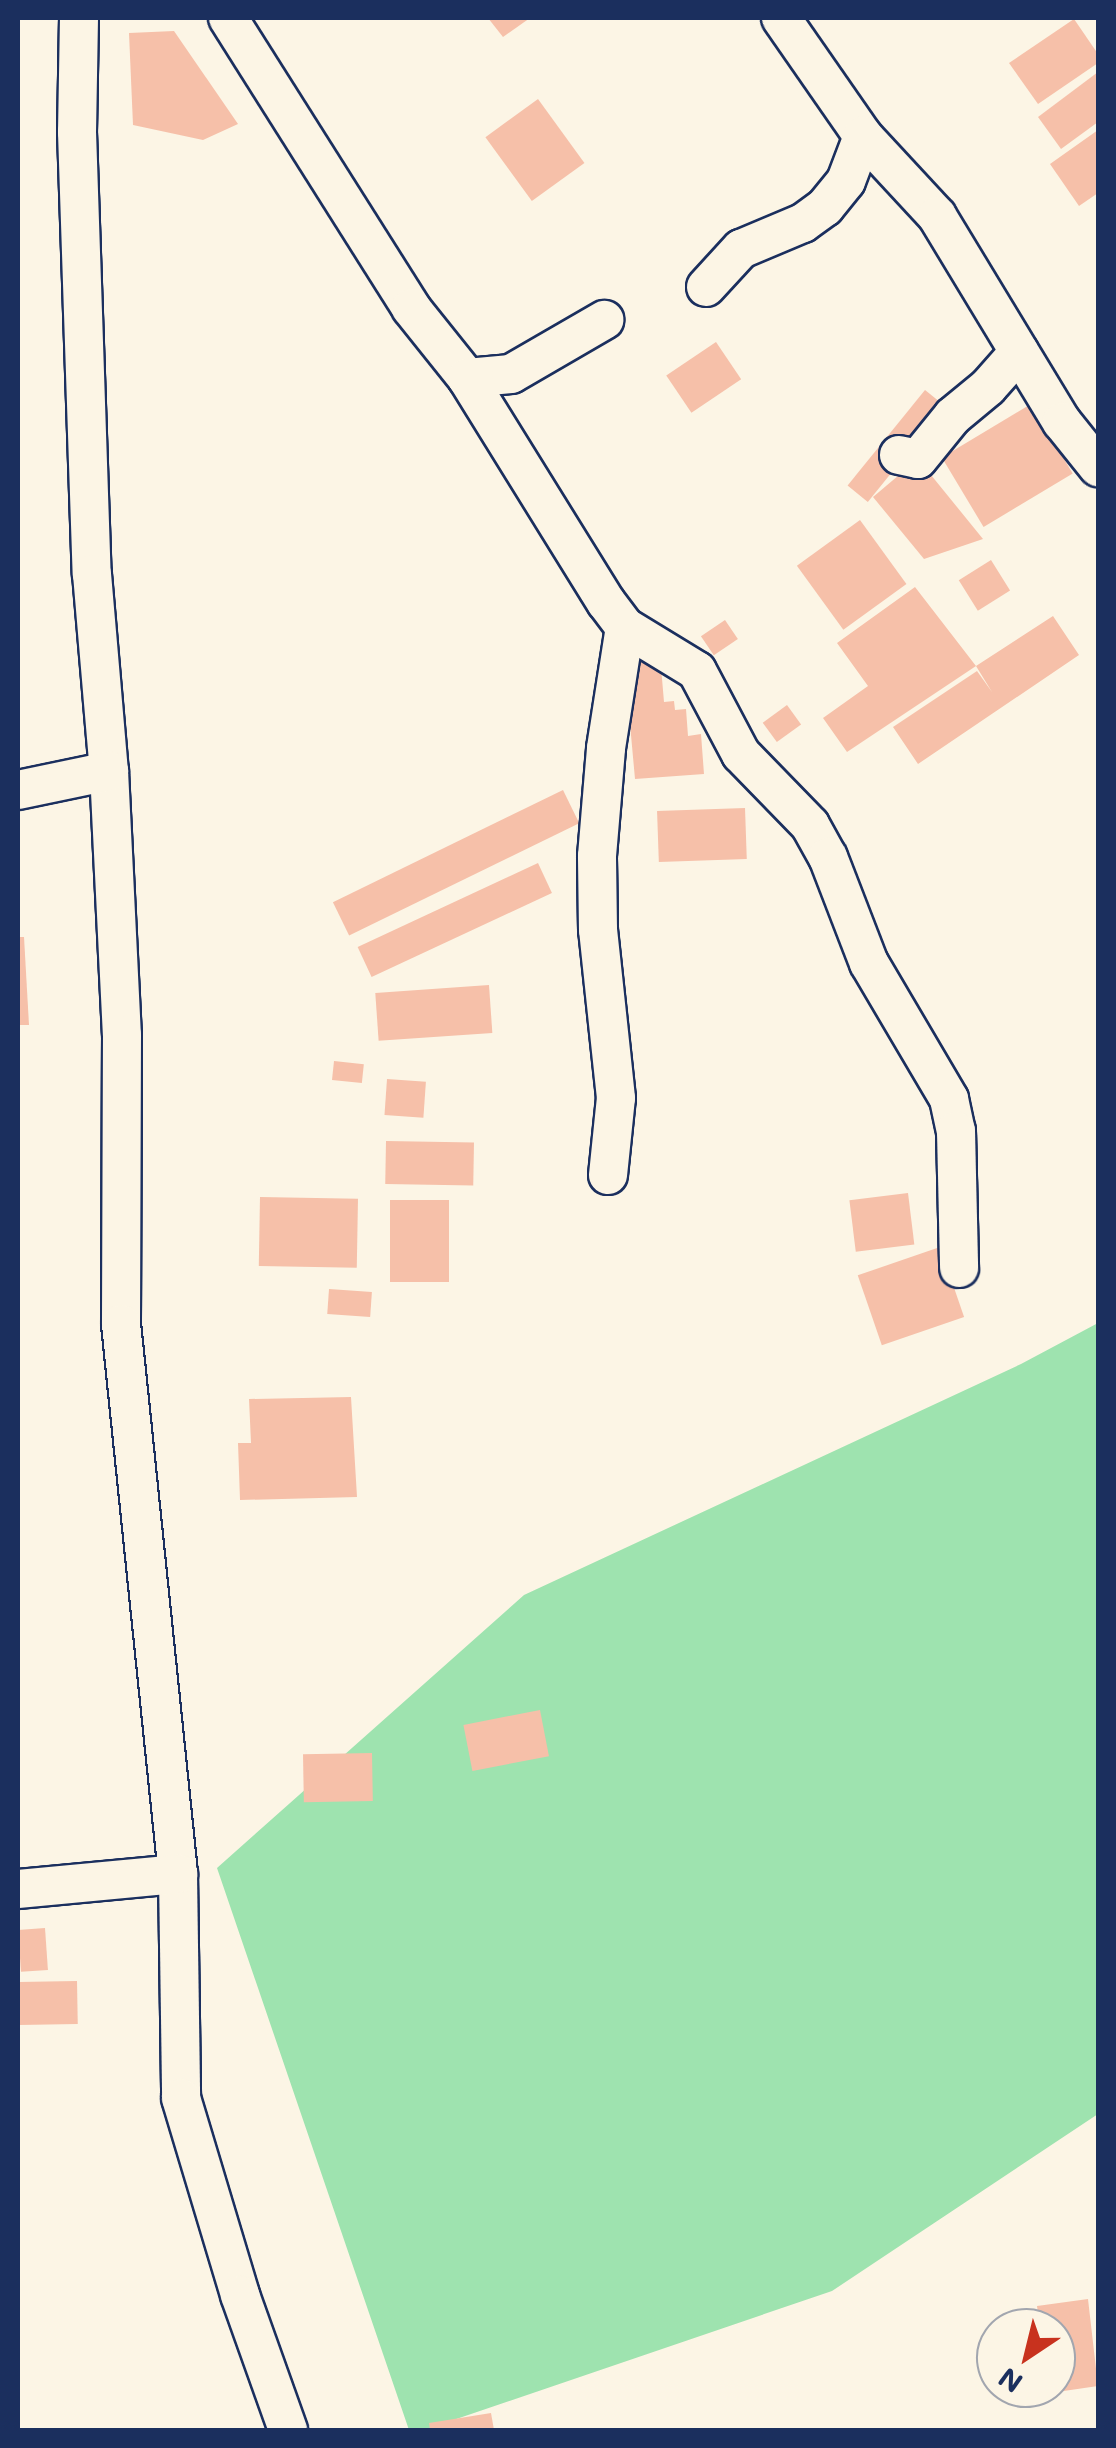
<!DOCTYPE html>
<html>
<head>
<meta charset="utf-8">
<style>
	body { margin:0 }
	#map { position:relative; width:1116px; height:2448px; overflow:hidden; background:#fcf5e5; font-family:Mali,sans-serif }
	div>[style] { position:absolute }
	.green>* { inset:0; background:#9ee3af }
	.building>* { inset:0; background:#f6c0a9; transform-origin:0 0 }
	.roads { filter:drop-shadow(2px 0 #1b2f5e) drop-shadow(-2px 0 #1b2f5e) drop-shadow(0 2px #1b2f5e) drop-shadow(0 -2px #1b2f5e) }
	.minor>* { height:38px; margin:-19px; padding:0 19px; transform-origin:19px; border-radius:19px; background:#fcf5e5 }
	span { translate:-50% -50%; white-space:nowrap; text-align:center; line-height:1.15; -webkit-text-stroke:8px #fcf5e5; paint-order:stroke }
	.frame { position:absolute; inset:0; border:20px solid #1b2f5e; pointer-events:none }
	.north { position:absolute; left:976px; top:2308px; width:100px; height:100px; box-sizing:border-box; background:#fcf5e5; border:2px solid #a2a6af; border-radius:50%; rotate:215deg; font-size:28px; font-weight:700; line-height:40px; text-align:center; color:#1b2f5e }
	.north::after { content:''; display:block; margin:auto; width:35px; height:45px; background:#c8321e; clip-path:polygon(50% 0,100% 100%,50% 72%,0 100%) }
</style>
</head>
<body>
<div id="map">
	<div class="green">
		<i style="clip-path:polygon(1098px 1323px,1098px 2114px,832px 2291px,424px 2430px,409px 2430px,217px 1868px,524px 1595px,1021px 1364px)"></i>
	</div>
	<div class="building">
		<i style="clip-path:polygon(488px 18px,530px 18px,503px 37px)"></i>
		<i style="clip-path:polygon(1074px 19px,1098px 54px,1098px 63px,1038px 104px,1009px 63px)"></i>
		<i style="clip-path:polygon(174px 31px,238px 124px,203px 140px,133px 125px,129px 33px)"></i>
		<i style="clip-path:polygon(1098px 72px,1098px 122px,1061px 149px,1038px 117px)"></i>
		<i style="left:538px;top:99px;width:79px;height:65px;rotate:54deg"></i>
		<i style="clip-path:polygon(1098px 130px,1098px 193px,1079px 206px,1050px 164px)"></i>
		<i style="left:716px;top:342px;width:45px;height:60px;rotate:56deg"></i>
		<i style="left:925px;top:390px;width:26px;height:123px;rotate:39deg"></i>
		<i style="left:1031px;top:404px;width:81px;height:104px;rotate:59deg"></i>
		<i style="clip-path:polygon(918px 459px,983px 539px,924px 559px,873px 497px)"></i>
		<i style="left:860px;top:520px;width:79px;height:78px;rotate:54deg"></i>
		<i style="left:991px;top:560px;width:36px;height:38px;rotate:58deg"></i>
		<i style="clip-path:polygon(915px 587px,976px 666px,847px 752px,823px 718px,868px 686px,837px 643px)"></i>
		<i style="clip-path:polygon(1053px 616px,1079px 655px,918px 764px,893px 727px,977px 671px,992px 692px,976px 666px)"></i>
		<i style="left:725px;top:620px;width:23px;height:29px;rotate:56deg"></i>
		<i style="clip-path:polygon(660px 655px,664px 702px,674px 701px,675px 710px,686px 709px,688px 736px,701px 734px,704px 774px,635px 779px,624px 658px)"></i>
		<i style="left:787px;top:705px;width:24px;height:30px;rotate:54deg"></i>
		<i style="left:563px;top:790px;width:37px;height:256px;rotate:64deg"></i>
		<i style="left:745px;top:808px;width:51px;height:88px;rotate:88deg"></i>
		<i style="left:538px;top:863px;width:33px;height:199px;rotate:65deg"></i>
		<i style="clip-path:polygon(18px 937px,24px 937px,29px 1025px,18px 1025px)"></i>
		<i style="left:489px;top:985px;width:48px;height:114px;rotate:86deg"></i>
		<i style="left:334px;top:1061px;width:30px;height:19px;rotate:6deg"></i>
		<i style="left:387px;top:1079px;width:39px;height:36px;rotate:4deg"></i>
		<i style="left:386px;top:1141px;width:88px;height:43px;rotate:1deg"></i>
		<i style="left:908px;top:1193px;width:52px;height:59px;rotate:83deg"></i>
		<i style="left:260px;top:1197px;width:98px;height:69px;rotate:1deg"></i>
		<i style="left:390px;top:1200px;width:59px;height:82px"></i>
		<i style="left:940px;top:1247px;width:74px;height:87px;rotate:71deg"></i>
		<i style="left:329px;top:1289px;width:43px;height:25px;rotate:4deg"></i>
		<i style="clip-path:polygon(351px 1397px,357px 1497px,240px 1500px,238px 1443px,251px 1443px,249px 1399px)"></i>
		<i style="left:540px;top:1710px;width:47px;height:78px;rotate:79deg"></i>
		<i style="left:372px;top:1753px;width:48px;height:69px;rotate:89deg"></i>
		<i style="left:45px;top:1928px;width:42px;height:27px;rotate:86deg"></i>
		<i style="left:77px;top:1981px;width:43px;height:59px;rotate:89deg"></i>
		<i style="clip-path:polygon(1088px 2299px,1098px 2386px,1050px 2393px,1050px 2388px,1056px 2388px,1056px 2328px,1040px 2328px,1037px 2306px)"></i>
		<i style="clip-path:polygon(491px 2413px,494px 2430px,430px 2430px,429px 2423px)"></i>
	</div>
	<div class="roads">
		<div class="minor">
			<i style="left:79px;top:18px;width:114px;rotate:91deg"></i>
			<i style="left:77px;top:132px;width:442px;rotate:88.1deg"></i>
			<i style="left:92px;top:574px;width:198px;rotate:85.1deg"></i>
			<i style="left:109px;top:771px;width:264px;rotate:87.2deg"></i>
			<i style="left:122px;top:1035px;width:289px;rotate:90.2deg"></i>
			<i style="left:121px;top:1324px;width:553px;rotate:84.08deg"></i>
			<i style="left:178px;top:1874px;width:224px;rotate:89.2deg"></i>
			<i style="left:181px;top:2098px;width:206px;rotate:73.3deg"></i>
			<i style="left:240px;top:2295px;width:143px;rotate:70.4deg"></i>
			<i style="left:228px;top:18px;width:343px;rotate:57.7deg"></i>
			<i style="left:411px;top:308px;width:90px;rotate:51.3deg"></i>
			<i style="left:467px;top:378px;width:264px;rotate:58.2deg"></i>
			<i style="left:606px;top:602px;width:31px;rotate:53deg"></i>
			<i style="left:625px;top:627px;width:84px;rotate:31.4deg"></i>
			<i style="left:697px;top:671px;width:94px;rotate:62.1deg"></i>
			<i style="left:741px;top:754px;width:99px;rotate:45.8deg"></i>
			<i style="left:810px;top:825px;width:37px;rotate:61deg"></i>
			<i style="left:828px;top:857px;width:114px;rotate:68.9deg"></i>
			<i style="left:869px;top:963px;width:158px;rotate:59.5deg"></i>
			<i style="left:949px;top:1099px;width:33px;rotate:78deg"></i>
			<i style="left:956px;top:1131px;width:137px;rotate:88.7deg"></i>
			<i style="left:781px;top:18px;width:144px;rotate:55.2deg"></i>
			<i style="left:863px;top:136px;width:109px;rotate:47.2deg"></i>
			<i style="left:937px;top:216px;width:241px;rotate:58.8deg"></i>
			<i style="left:1062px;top:422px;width:58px;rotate:51.3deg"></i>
			<i style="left:706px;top:287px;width:52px;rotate:-47.4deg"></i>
			<i style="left:741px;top:249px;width:67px;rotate:-22.8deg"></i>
			<i style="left:803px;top:223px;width:27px;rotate:-36deg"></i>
			<i style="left:825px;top:207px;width:33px;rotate:-51deg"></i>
			<i style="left:846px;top:181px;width:48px;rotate:-69.3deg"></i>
			<i style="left:467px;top:378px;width:44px;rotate:-5.2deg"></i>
			<i style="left:511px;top:374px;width:108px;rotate:-30.1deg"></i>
			<i style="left:899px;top:455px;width:19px;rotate:12deg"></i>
			<i style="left:918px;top:459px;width:55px;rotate:-50.9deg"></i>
			<i style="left:953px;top:416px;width:45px;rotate:-39.6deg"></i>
			<i style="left:988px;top:387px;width:47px;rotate:-48.5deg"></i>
			<i style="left:18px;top:790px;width:93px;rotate:-11.8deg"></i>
			<i style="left:608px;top:1175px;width:77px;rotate:-84.1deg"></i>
			<i style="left:616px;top:1098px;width:169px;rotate:-96.1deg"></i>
			<i style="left:598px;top:930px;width:74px;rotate:-90.8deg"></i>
			<i style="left:597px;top:856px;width:108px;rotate:-85.2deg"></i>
			<i style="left:606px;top:748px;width:122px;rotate:-81.1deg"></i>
			<i style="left:18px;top:1889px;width:161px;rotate:-5.4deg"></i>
		</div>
	</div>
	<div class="frame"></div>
	<div class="north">N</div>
</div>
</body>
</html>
